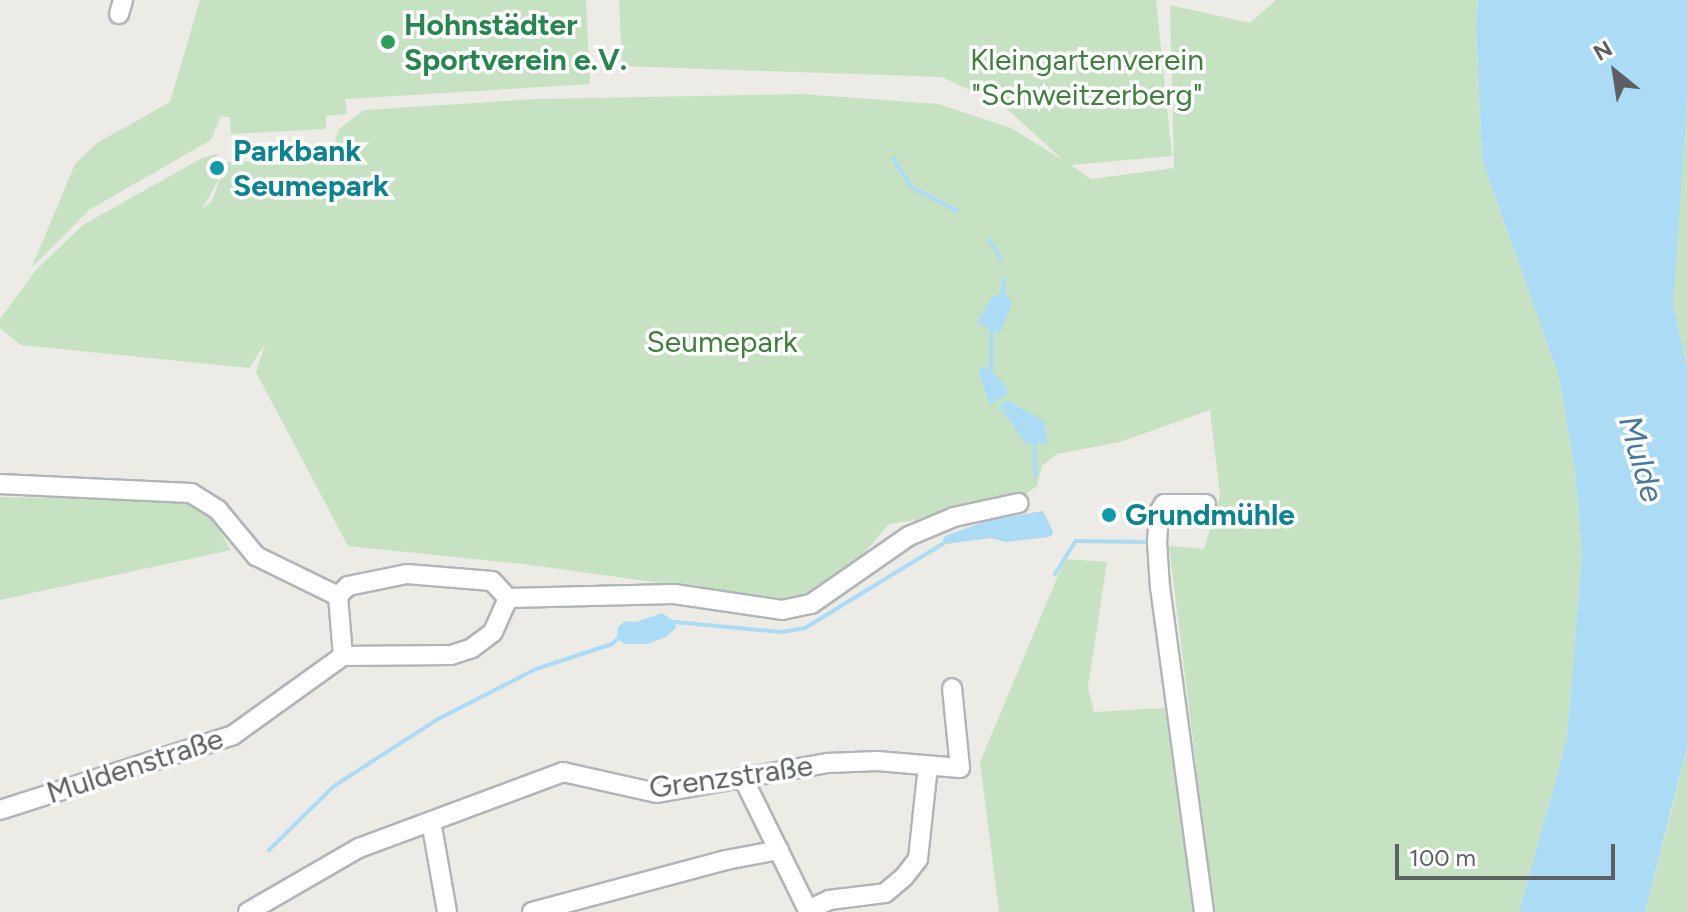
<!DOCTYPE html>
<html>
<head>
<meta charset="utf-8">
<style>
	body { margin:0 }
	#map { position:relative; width:1687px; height:912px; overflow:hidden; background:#edebe5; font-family:Figtree,sans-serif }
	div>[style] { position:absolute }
	.green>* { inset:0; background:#c6e2c3 }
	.water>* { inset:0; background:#acdbf6 }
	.stream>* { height:4px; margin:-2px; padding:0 2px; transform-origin:2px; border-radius:2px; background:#acdbf6 }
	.roads { filter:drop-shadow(2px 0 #b2b5b8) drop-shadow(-2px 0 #b2b5b8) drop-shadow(0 2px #b2b5b8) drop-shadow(0 -2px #b2b5b8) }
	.street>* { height:18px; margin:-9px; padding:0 9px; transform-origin:9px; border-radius:9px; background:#fff }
	.dots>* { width:22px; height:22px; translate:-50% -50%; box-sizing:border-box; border:4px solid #fff; border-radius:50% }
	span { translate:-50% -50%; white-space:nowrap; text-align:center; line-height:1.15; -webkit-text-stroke:7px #fff; paint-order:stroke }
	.leisure-label { font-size:30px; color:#27864d; font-weight:700 }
	.left { translate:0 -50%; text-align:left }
	.park-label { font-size:30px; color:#40813e }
	.culture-label { font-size:30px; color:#0d838f; font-weight:700 }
	.street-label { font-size:30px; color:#5c6063 }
	.water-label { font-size:32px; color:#47799e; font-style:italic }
	.north { position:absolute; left:1575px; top:32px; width:80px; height:80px; -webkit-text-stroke:6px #fff; paint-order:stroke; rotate:330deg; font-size:22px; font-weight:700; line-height:32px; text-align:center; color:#5c6063 }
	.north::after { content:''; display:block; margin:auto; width:28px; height:36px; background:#5c6063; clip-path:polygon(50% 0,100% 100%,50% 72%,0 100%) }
	.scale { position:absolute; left:1395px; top:844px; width:220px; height:36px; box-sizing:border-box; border:4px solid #5c6063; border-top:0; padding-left:10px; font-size:24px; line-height:28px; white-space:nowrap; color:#5c6063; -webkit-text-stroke:6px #fff; paint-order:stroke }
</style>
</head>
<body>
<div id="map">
	<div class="green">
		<i style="clip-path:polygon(200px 0,586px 0,590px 84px,345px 99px,347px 114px,326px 116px,326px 129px,231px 134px,230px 118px,221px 116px,211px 140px,89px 210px,32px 267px,75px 164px,97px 143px,170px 102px)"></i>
		<i style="clip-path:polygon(619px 0,1156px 0,1172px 156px,1071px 165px,1091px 179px,1174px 168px,1170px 5px,1250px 23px,1276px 0,1478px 0,1476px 26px,1482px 159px,1559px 377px,1575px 470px,1582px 554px,1567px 739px,1519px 912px,1214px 912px,1169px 546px,1204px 549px,1220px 496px,1210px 410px,1120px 442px,1057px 454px,1042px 466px,1037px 486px,1010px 506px,889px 524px,855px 564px,791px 601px,523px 564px,348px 546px,256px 372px,265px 344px,249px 368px,21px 345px,0 328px,0 319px,36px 270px,83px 225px,202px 158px,217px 154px,218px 181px,202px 209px,212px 201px,226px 162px,330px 159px,338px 130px,364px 110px,537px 99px,802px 94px,938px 104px,1011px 128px,1064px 161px,1004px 106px,942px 77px,622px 66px)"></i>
		<i style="clip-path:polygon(1687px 100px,1687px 366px,1673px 305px,1680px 161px)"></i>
		<i style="clip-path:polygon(0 497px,174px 500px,193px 506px,212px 518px,231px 550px,0 600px)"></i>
		<i style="clip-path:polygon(1065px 559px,1107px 562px,1088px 687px,1094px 712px,1165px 708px,1193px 912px,999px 912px,980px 762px)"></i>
		<i style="clip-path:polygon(1687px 748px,1687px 912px,1645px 912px,1672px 809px)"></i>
	</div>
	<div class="water">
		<i style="clip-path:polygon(1478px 0,1687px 0,1687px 100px,1673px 305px,1687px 366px,1687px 748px,1645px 912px,1519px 912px,1567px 739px,1582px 554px,1575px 470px,1559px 377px,1482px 159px,1476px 26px)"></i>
		<i style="clip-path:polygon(1006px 293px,1012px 304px,1000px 333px,977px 323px,993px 296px)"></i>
		<i style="clip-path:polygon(983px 366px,999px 378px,1009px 393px,990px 405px,978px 370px)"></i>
		<i style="clip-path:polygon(1007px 400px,1044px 421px,1047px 443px,1026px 444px,999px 406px)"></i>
		<i style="clip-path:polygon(1043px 511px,1052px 529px,1053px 534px,1049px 537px,1006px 542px,991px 538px,946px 544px,943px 540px,945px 536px,989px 520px)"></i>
		<i style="clip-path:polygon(662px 613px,675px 622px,676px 628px,666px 637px,647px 644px,625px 644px,617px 639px,618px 627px,625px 621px,636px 622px)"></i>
	</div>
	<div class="stream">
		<i style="left:893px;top:158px;width:34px;rotate:58deg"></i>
		<i style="left:911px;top:187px;width:51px;rotate:27.1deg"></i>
		<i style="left:990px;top:240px;width:22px;rotate:60deg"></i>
		<i style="left:1003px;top:298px;width:19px;rotate:-87deg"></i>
		<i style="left:991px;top:371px;width:47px;rotate:-88.8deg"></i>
		<i style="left:1035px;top:442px;width:35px;rotate:90deg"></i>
		<i style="left:1055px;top:574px;width:39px;rotate:-58deg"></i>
		<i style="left:1076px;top:541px;width:69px;rotate:0.8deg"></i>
		<i style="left:675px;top:622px;width:106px;rotate:5.4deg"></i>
		<i style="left:781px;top:632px;width:24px;rotate:-9deg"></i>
		<i style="left:805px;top:628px;width:163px;rotate:-31.4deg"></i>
		<i style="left:269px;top:850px;width:91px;rotate:-44.6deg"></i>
		<i style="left:334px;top:786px;width:124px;rotate:-32.8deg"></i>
		<i style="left:438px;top:719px;width:110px;rotate:-27deg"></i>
		<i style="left:536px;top:669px;width:80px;rotate:-18.2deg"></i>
		<i style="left:612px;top:644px;width:7px;rotate:-45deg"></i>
	</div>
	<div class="roads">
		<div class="street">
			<i style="left:119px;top:14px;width:15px;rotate:-74deg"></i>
			<i style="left:0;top:484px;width:191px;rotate:2.7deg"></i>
			<i style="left:191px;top:493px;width:32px;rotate:32deg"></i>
			<i style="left:218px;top:510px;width:60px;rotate:50.4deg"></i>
			<i style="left:256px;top:556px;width:91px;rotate:26deg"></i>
			<i style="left:343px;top:656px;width:108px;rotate:-0.5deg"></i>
			<i style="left:451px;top:655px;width:22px;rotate:-18deg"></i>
			<i style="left:472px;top:648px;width:26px;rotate:-37deg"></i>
			<i style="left:493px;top:632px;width:37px;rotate:-66deg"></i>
			<i style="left:743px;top:778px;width:149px;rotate:63.8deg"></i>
			<i style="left:0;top:810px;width:245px;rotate:-17.8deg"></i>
			<i style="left:233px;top:735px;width:135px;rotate:-35.7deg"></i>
			<i style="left:343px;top:656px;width:60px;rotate:-94.8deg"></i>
			<i style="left:338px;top:596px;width:14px;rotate:-45deg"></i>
			<i style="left:348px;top:586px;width:60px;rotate:-11.5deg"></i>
			<i style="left:407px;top:574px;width:85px;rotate:4.7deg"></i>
			<i style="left:492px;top:581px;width:23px;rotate:47deg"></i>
			<i style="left:508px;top:598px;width:166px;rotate:-1.4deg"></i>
			<i style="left:674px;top:594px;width:109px;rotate:8.4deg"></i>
			<i style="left:782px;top:610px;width:30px;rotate:-12deg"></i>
			<i style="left:811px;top:604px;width:119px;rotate:-34.8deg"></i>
			<i style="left:909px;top:536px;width:49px;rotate:-22.9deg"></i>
			<i style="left:954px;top:517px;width:66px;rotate:-12.2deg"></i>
			<i style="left:431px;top:821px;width:92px;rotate:80deg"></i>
			<i style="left:808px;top:910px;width:23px;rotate:-25deg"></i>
			<i style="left:829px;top:900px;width:56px;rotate:-7.1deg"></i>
			<i style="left:885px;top:893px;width:25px;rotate:-40deg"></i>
			<i style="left:904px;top:877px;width:23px;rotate:-52deg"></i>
			<i style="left:918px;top:859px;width:94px;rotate:-83.9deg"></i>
			<i style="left:248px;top:912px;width:128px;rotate:-30deg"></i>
			<i style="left:359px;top:848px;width:218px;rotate:-20.4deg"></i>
			<i style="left:563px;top:772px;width:96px;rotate:12.6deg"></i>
			<i style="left:657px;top:793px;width:174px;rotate:-10deg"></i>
			<i style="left:828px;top:763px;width:49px;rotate:-2.3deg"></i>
			<i style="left:877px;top:761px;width:83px;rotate:4.8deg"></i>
			<i style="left:960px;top:768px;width:80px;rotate:-95.7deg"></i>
			<i style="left:532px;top:912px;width:201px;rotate:-15deg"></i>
			<i style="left:726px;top:860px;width:54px;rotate:-10.7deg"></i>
			<i style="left:1204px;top:912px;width:327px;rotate:-97.7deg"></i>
			<i style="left:1160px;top:588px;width:46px;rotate:-93.7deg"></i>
			<i style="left:1157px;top:542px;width:30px;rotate:-86deg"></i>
			<i style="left:1159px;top:512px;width:9px;rotate:-58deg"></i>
			<i style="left:1164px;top:504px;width:42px"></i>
		</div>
	</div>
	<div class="dots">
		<i style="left:388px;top:42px;background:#2e9e5b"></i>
		<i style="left:217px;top:168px;background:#0f9aa8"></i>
		<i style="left:1109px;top:515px;background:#0f9aa8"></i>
	</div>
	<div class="leisure-label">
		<span class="left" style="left:404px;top:42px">Hohnstädter<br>Sportverein e.V.</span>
	</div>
	<div class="park-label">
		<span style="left:1087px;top:77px">Kleingartenverein<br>"Schweitzerberg"</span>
		<span style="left:722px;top:342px">Seumepark</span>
	</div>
	<div class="culture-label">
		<span class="left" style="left:233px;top:168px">Parkbank<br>Seumepark</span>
		<span class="left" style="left:1125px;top:515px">Grundmühle</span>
	</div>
	<div class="street-label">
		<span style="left:135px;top:766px;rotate:-18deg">Muldenstraße</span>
		<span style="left:731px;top:777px;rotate:-8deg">Grenzstraße</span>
	</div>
	<div class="water-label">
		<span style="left:1641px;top:459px;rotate:74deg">Mulde</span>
	</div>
	<div class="north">N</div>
	<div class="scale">100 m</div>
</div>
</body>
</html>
